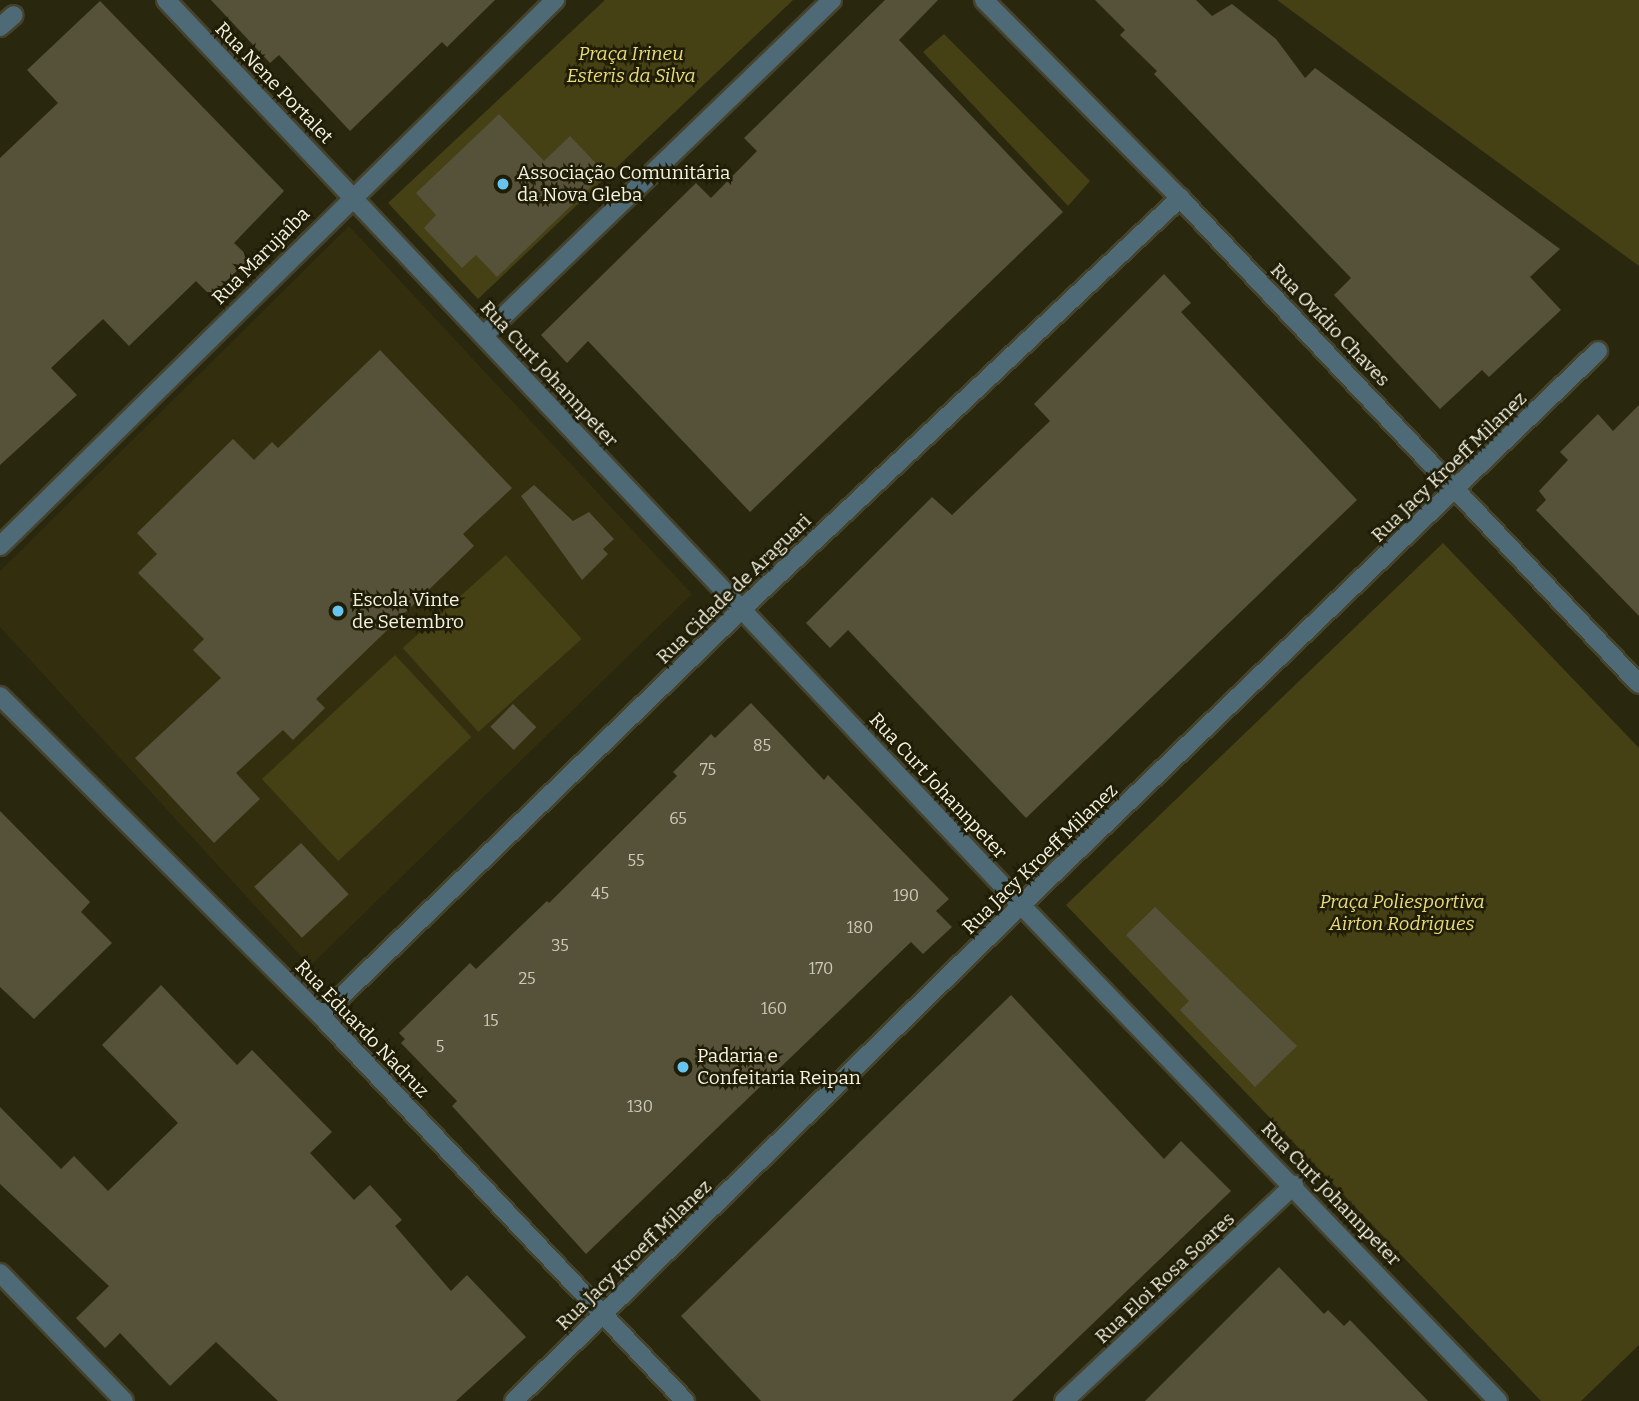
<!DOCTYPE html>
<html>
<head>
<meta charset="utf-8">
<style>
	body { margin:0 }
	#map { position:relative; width:1639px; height:1401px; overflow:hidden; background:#2a270f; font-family:Bitter,serif }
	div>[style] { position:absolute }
	.built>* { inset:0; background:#332e0e }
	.green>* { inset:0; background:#464015; transform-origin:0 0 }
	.building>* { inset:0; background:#565239; transform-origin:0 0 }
	.roads { filter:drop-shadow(2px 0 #46432d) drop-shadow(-2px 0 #46432d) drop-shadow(0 2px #46432d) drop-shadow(0 -2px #46432d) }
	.minor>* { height:18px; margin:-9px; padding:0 9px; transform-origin:9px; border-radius:9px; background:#4e6a77 }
	.dots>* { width:19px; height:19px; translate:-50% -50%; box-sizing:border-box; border:4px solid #201d06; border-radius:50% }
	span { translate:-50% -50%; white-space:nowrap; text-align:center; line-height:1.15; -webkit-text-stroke:5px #201d06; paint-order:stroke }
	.number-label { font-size:16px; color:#cccab8 }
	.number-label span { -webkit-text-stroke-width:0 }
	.park-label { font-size:19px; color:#eadb7c; font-style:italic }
	.street-label { font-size:19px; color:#f4f2e3 }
	.poi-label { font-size:19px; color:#f4f2e3 }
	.left { translate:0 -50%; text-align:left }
</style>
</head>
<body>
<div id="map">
	<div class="built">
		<i style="clip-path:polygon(349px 226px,692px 594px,310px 966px,0 627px,0 571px)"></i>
	</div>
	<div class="green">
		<i style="clip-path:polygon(605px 0,793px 0,478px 299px,388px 203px)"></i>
		<i style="clip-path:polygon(1277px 0,1639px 0,1639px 266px)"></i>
		<i style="clip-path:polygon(944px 34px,1090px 181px,1068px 206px,923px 52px)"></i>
		<i style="clip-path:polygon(1443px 543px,1639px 748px,1639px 1345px,1581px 1401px,1541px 1401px,1066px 905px)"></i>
		<i style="left:506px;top:555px;width:113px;height:139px;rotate:48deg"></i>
		<i style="left:395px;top:655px;width:112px;height:182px;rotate:47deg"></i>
	</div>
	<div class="building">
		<i style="clip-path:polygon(211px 0,495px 0,447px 47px,442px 42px,350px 131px,279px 55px,270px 63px)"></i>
		<i style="clip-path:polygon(885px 0,938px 0,899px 40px,1063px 212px,750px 512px,588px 341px,567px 363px,541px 335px,696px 183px,711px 198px,757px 151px,744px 138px)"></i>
		<i style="clip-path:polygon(1095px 0,1196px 0,1212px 16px,1232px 4px,1276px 39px,1305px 78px,1315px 68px,1560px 249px,1530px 277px,1561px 310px,1489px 377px,1482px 370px,1440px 409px,1334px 295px,1351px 278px,1154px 74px,1157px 71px,1120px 35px,1125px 30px)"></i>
		<i style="clip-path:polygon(100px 1px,284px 191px,234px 243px,250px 258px,211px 296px,196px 281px,129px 346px,103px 319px,51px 368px,77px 395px,0 465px,0 158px,58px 103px,27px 70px)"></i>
		<i style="clip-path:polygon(499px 114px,544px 161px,570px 136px,605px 173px,497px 277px,476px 255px,462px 268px,424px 228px,436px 215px,416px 193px)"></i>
		<i style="clip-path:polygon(1164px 274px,1191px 303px,1181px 312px,1357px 500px,1026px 818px,848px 630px,830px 648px,806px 623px,932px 497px,952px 515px,1050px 421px,1034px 404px)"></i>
		<i style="clip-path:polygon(380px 350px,512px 488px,463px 534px,474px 546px,316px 699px,325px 708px,293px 740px,283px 730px,236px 773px,260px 799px,214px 843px,135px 758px,221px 678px,193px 650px,204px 639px,138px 573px,157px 554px,137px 533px,233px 439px,254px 460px,272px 442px,278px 448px)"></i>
		<i style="clip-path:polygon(1639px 405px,1639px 616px,1536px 510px,1546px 500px,1539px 491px,1568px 460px,1560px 452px,1598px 414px,1613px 431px)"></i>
		<i style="clip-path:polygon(534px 485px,573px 521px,589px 512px,614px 539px,603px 549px,608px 554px,582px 580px,521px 496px)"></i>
		<i style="clip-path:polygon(751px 703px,824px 780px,828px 775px,949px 899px,936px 911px,952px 927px,923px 954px,911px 942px,586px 1254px,452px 1106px,457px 1101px,401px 1043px,405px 1039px,399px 1033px,470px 963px,476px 969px,547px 901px,549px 903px,677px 776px,673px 772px,711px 734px,715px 738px)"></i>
		<i style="left:513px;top:704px;width:33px;height:32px;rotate:45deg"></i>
		<i style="clip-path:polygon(0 811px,90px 902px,81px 912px,112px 943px,34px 1019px,0 987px)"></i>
		<i style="left:301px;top:843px;width:70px;height:64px;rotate:47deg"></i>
		<i style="clip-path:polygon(1155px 907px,1297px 1046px,1255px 1087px,1180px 1010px,1189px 1001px,1126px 935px)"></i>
		<i style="clip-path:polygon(161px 985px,237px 1065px,252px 1050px,332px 1132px,310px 1153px,354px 1200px,370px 1185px,402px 1220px,395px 1226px,451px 1291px,467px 1275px,526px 1337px,456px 1401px,278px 1401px,216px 1342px,170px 1386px,120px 1333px,105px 1348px,76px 1318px,109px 1286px,0 1184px,0 1107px,61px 1169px,74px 1156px,108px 1191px,178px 1123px,102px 1045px)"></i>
		<i style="clip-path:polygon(1011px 995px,1164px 1159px,1181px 1141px,1231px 1191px,1012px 1401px,761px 1401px,681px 1316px)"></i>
		<i style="clip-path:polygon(1279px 1267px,1324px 1314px,1328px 1310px,1344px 1326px,1350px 1320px,1428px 1401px,1145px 1401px)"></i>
	</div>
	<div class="roads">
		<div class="minor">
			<i style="left:166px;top:0;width:1245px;rotate:46.63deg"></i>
			<i style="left:1021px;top:905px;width:688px;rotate:46.12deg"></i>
			<i style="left:984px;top:0;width:279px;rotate:45.3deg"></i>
			<i style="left:1180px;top:198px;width:668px;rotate:46.64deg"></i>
			<i style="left:0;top:27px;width:18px;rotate:-41deg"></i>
			<i style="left:484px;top:335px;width:483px;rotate:-43.9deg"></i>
			<i style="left:0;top:546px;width:779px;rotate:-44.53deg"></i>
			<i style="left:0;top:696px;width:453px;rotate:44.9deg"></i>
			<i style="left:321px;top:1016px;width:530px;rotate:46.61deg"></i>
			<i style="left:321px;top:1016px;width:586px;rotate:-44.03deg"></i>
			<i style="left:742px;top:609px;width:601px;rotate:-43.18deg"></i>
			<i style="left:0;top:1273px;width:178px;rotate:45.9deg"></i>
			<i style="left:514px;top:1401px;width:709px;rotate:-44.37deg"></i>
			<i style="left:1021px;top:905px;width:800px;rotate:-43.83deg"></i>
			<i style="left:1064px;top:1401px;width:316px;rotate:-43.2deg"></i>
		</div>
	</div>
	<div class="dots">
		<i style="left:503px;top:184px;background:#66c4ef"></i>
		<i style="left:338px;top:611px;background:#66c4ef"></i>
		<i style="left:683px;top:1067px;background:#66c4ef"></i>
	</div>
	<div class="number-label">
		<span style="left:762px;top:746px">85</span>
		<span style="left:708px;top:770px">75</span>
		<span style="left:678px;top:819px">65</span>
		<span style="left:636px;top:861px">55</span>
		<span style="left:600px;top:894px">45</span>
		<span style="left:906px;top:896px">190</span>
		<span style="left:860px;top:928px">180</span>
		<span style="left:560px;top:946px">35</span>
		<span style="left:821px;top:969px">170</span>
		<span style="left:527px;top:979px">25</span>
		<span style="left:774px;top:1009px">160</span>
		<span style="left:491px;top:1021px">15</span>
		<span style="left:440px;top:1047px">5</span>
		<span style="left:640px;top:1107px">130</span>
	</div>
	<div class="park-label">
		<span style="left:631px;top:65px">Praça Irineu<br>Esteris da Silva</span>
		<span style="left:1402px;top:913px">Praça Poliesportiva<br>Airton Rodrigues</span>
	</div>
	<div class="street-label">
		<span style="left:274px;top:83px;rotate:46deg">Rua Nene Portalet</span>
		<span style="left:261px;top:256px;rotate:-45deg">Rua Marujaíba</span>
		<span style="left:1330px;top:325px;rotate:46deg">Rua Ovídio Chaves</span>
		<span style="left:549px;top:374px;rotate:47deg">Rua Curt Johannpeter</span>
		<span style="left:1449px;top:467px;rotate:-44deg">Rua Jacy Kroeff Milanez</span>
		<span style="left:734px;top:589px;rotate:-44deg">Rua Cidade de Araguari</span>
		<span style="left:938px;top:786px;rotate:47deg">Rua Curt Johannpeter</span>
		<span style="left:1040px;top:859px;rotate:-44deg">Rua Jacy Kroeff Milanez</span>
		<span style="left:362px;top:1029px;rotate:46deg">Rua Eduardo Nadruz</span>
		<span style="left:1331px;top:1194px;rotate:46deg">Rua Curt Johannpeter</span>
		<span style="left:634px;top:1255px;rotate:-44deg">Rua Jacy Kroeff Milanez</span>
		<span style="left:1165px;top:1278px;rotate:-43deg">Rua Eloi Rosa Soares</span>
	</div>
	<div class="poi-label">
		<span class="left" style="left:517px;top:184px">Associação Comunitária<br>da Nova Gleba</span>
		<span class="left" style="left:352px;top:611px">Escola Vinte<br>de Setembro</span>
		<span class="left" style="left:697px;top:1067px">Padaria e<br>Confeitaria Reipan</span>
	</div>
</div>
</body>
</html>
